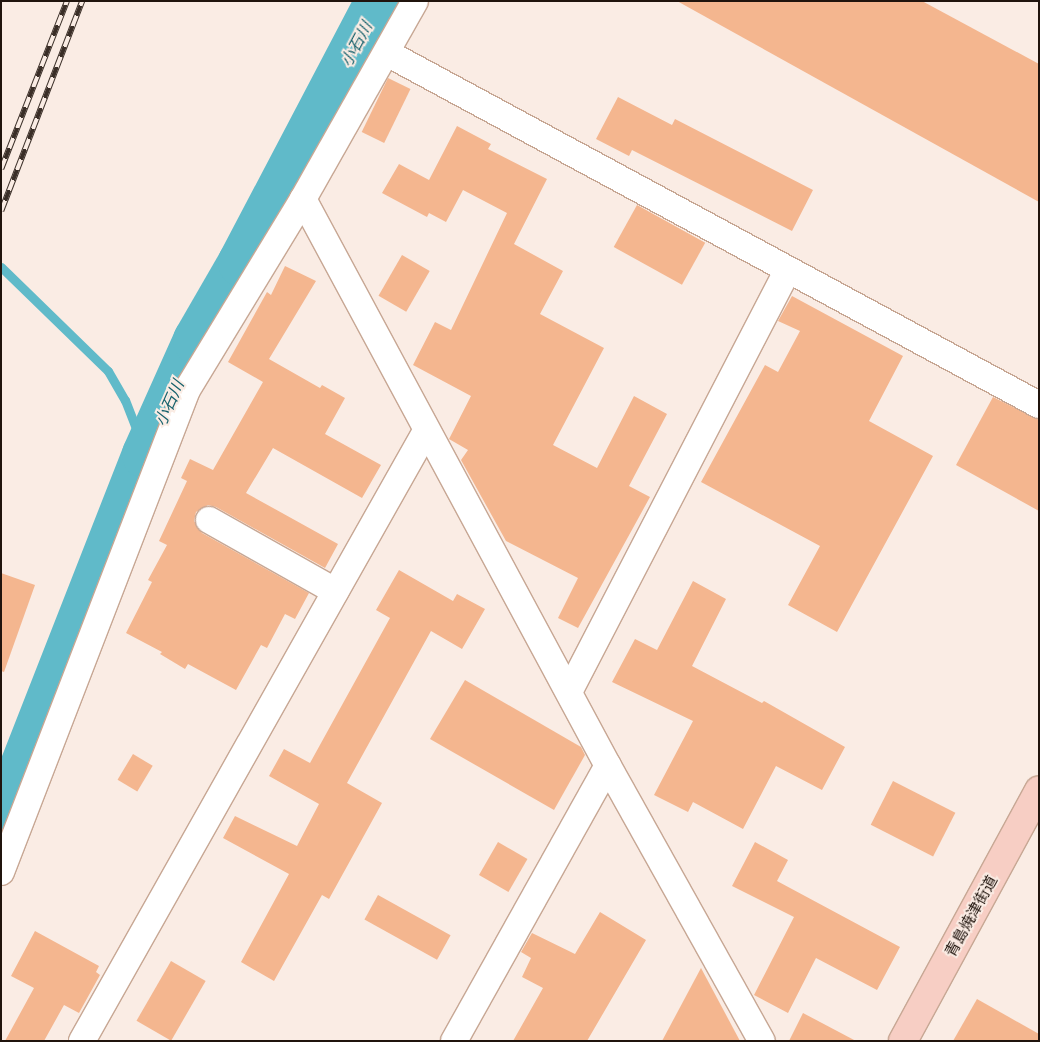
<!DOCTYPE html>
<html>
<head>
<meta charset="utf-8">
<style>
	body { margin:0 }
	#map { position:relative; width:1040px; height:1042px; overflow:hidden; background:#faece4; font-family:"Open Sans","Noto Sans JP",sans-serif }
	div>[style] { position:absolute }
	.stream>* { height:9px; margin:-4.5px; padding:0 4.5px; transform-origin:4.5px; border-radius:4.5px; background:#60bac9 }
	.river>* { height:49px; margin:-24.5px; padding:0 24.5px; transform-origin:24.5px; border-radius:24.5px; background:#60bac9 }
	.building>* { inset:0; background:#f4b68f; transform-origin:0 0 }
	.roads { filter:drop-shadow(1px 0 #c7a794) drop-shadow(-1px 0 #c7a794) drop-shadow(0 1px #c7a794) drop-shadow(0 -1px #c7a794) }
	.minor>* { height:26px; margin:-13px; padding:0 13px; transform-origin:13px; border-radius:13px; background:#fff }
	.secondary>* { height:28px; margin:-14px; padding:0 14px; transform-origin:14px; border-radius:14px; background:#f7cec4 }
	.rail>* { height:5.5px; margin-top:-2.75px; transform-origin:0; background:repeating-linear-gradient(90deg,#faece4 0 11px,#3a2e27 0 22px); box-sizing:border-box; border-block:1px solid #3a2e27 }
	span { translate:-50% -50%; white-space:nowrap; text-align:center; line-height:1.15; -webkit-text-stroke:4px #faece4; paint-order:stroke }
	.street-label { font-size:15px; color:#20140d }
	.water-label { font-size:16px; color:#16616c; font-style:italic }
	.frame { position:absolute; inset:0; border:2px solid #20140d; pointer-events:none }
</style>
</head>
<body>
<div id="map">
	<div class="stream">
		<i style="left:1px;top:267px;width:149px;rotate:44.2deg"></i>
		<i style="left:108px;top:371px;width:34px;rotate:60deg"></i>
		<i style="left:125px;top:400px;width:58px;rotate:68.7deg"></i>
	</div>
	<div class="river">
		<i style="left:1px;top:824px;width:397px;rotate:-68.6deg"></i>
		<i style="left:146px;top:454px;width:125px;rotate:-65.9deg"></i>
		<i style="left:197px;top:340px;width:90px;rotate:-60deg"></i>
		<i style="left:242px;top:262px;width:295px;rotate:-62.3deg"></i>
	</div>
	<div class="building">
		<i style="clip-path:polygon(677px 1px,922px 1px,1039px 64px,1039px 202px)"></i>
		<i style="left:388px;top:78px;width:25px;height:60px;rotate:26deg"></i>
		<i style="clip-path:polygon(618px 97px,672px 125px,675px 119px,813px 190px,792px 231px,632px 150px,629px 156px,596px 139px)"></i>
		<i style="clip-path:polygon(457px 126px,491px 144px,488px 149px,547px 179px,514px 244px,563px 271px,540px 314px,604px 348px,553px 445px,597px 468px,634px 396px,667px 414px,629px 486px,650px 497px,578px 628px,558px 618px,578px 578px,506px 541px,461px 460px,468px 450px,449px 439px,471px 396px,413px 365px,435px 322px,451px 330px,507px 213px,463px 190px,446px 222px,429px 213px,427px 217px,382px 193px,399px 164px,429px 180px)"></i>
		<i style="left:637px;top:205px;width:78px;height:48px;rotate:29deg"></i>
		<i style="left:402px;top:255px;width:32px;height:47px;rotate:30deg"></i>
		<i style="clip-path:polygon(285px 266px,316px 281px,269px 359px,320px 388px,322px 385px,345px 398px,325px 434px,381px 465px,362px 498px,273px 448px,246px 493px,338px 544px,325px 568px,216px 507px,208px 505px,196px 512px,194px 521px,202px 533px,309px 593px,295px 619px,285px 614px,267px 648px,261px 645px,236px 690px,188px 664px,185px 669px,160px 654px,162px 652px,126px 633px,152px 582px,148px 580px,167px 545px,159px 541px,187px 481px,181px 478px,190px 459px,213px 470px,263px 382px,228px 362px,267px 292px,271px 295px)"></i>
		<i style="clip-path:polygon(792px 296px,903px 356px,869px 421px,933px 456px,837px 632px,788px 605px,820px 546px,701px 482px,765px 365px,778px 372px,800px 331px,778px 321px)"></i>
		<i style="clip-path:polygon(993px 397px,1039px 420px,1039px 511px,956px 465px)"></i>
		<i style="clip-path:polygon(399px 570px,453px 601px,457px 594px,485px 609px,462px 649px,431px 631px,347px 783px,382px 803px,329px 899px,322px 895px,274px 981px,241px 962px,289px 874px,223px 838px,235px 816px,297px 846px,319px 804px,269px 776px,284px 749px,310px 763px,390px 618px,376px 610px)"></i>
		<i style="clip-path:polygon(1px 573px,35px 585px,4px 672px,1px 671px)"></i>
		<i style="clip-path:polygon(693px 581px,726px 599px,692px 666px,762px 703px,764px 701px,845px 747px,822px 790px,776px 766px,743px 829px,693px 802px,688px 812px,654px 795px,693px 721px,612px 682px,635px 639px,657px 650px)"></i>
		<i style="clip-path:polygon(465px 680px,581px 747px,585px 755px,554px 810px,430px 739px)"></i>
		<i style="left:133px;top:754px;width:23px;height:30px;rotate:31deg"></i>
		<i style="left:893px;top:781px;width:70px;height:49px;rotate:27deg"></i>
		<i style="left:498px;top:842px;width:34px;height:38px;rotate:30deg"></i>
		<i style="clip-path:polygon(755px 842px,788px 860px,777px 881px,900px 947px,877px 990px,816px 958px,788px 1013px,754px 995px,794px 917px,732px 886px)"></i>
		<i style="left:378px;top:895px;width:83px;height:28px;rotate:29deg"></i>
		<i style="clip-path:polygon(600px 912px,646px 940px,587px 1041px,513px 1041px,543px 988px,522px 977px,531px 958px,521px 952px,532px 933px,575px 954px)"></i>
		<i style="clip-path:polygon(35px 931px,99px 966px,96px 972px,100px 975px,79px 1013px,64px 1005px,44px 1041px,5px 1041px,34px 988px,11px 976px)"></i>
		<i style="left:171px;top:961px;width:40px;height:69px;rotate:30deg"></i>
		<i style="clip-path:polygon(701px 968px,740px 1041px,662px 1041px)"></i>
		<i style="clip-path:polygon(977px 999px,1039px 1034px,1039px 1041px,953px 1041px)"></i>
		<i style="clip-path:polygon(803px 1013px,856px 1041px,789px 1041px)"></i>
	</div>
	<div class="roads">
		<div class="minor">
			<i style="left:387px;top:53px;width:741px;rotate:28.36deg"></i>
			<i style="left:303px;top:199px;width:644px;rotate:61.72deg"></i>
			<i style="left:608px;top:766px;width:315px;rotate:60.8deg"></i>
			<i style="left:209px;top:520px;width:145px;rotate:29.4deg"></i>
			<i style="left:570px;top:690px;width:473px;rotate:-62.6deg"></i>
			<i style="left:1px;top:872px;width:517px;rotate:-68.9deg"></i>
			<i style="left:187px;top:390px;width:223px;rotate:-58.7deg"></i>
			<i style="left:303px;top:199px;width:227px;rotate:-60.5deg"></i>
			<i style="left:82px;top:1041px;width:700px;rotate:-60.58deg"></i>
			<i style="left:454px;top:1041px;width:315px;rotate:-60.8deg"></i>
		</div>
		<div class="secondary">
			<i style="left:903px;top:1041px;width:285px;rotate:-61.5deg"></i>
		</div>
	</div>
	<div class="rail">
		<i style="left:1px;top:169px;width:180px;rotate:-68.6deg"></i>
		<i style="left:1px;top:211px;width:225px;rotate:-68.9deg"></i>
	</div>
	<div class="street-label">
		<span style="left:971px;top:916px;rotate:-61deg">青島焼津街道</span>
	</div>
	<div class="water-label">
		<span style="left:356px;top:44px;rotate:-62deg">小石川</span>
		<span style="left:169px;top:403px;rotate:-66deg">小石川</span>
	</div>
	<div class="frame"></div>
</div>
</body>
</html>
